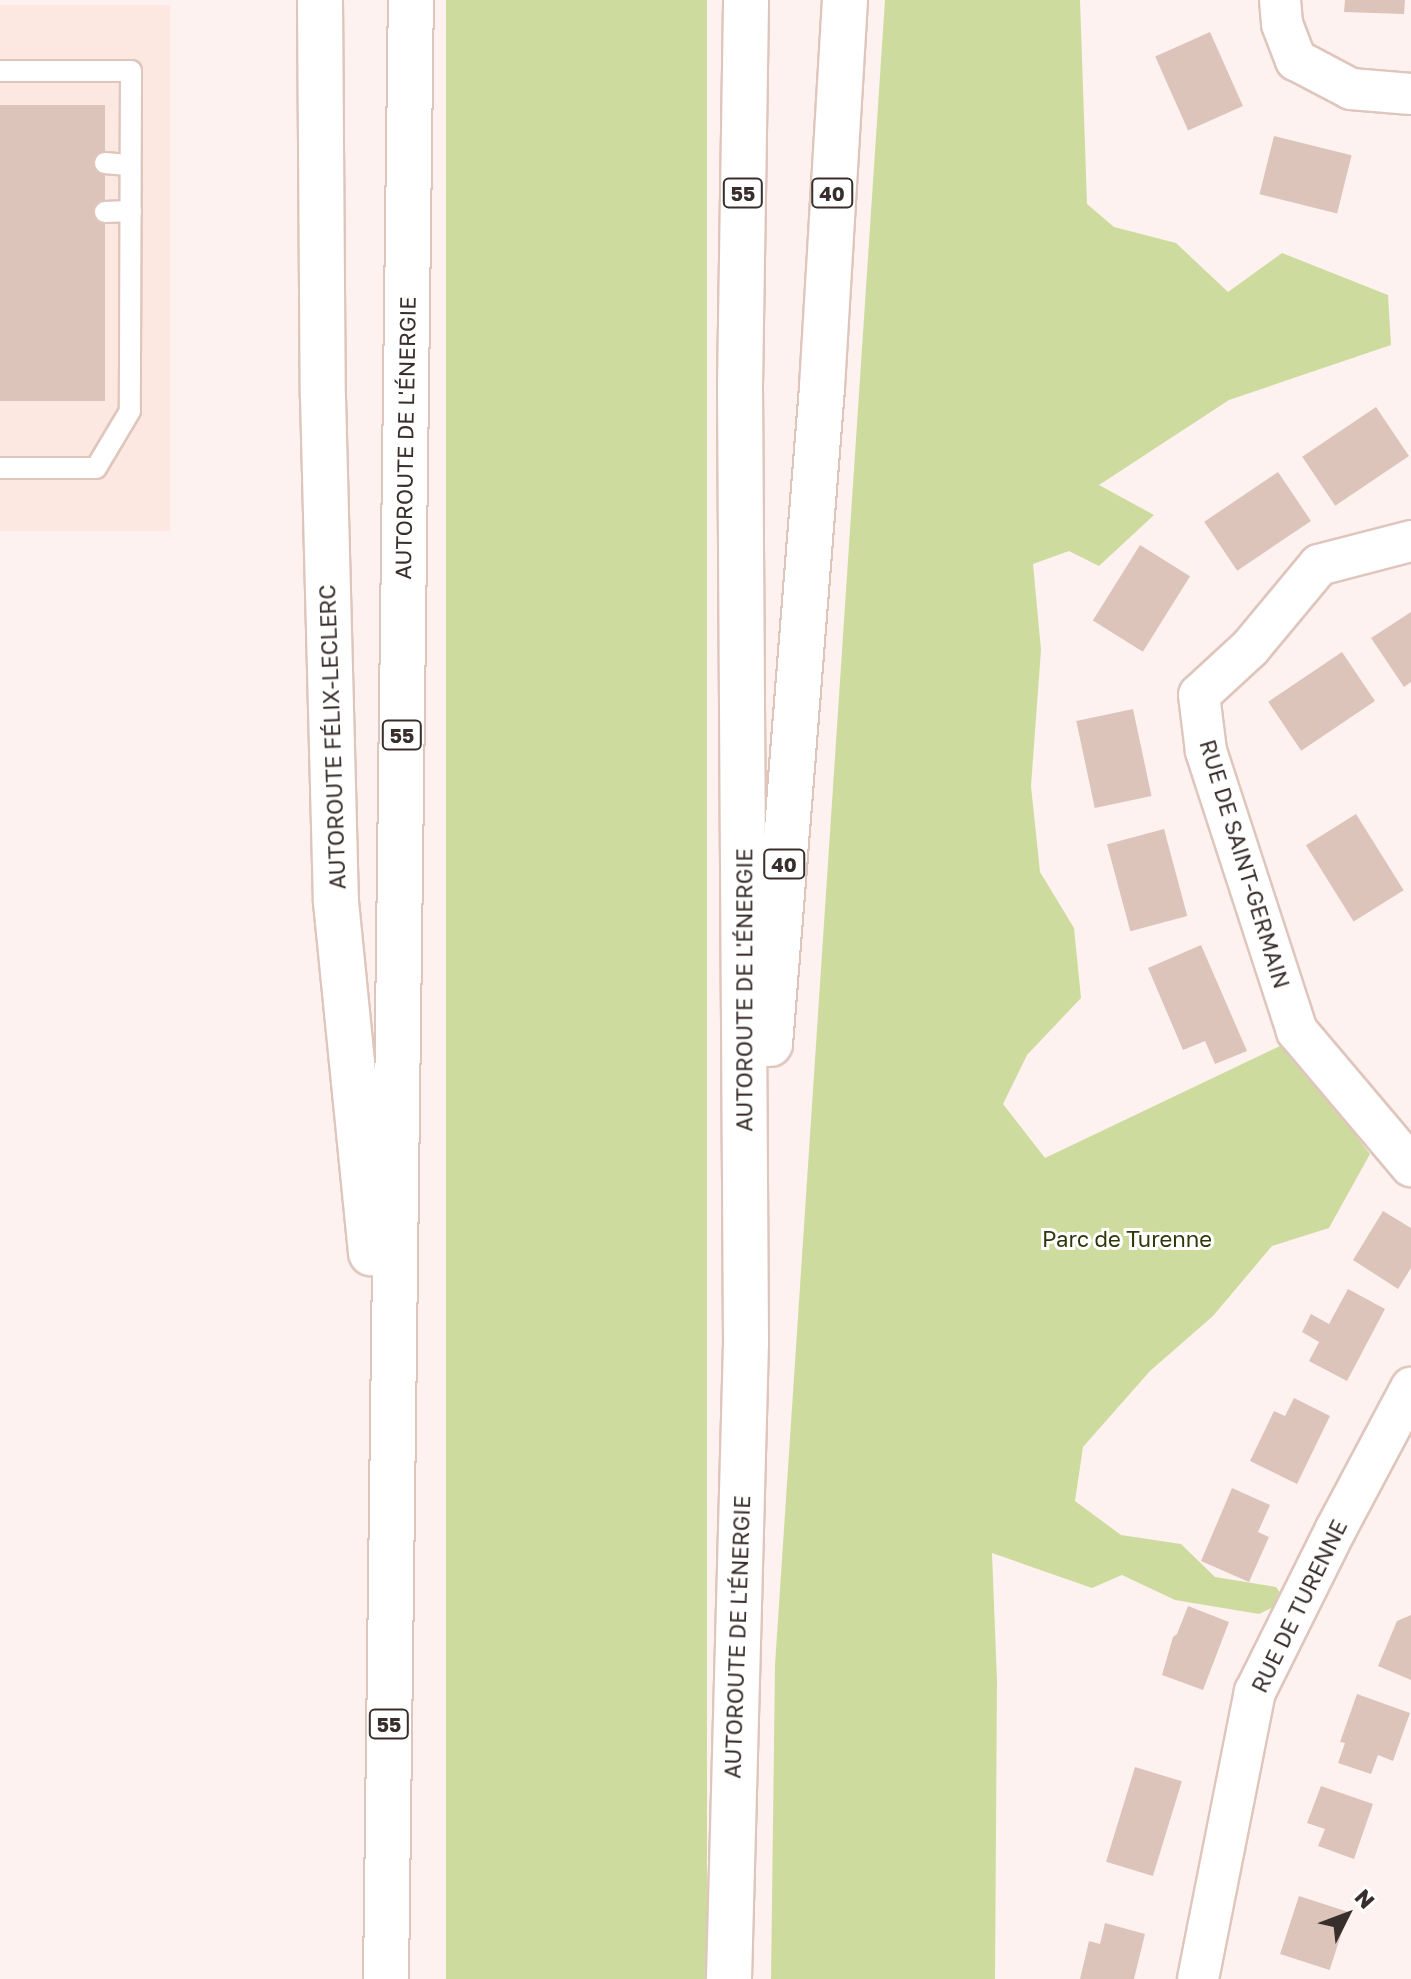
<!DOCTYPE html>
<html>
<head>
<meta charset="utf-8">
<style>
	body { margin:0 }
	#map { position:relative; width:1411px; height:1979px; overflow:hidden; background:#fdf2ef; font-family:"Golos Text",sans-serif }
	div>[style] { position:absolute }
	.built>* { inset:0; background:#fce8e0; transform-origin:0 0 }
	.green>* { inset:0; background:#cddc9e; transform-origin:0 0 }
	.building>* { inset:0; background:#ddc4bb; transform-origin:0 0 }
	.roads { filter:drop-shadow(2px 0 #dfc6bd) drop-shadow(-2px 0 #dfc6bd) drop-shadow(0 2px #dfc6bd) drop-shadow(0 -2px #dfc6bd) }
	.lane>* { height:20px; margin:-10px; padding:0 10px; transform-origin:10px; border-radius:10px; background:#fff }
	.street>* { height:40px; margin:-20px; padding:0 20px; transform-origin:20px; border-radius:20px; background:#fff }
	.highway>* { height:44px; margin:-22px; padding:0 22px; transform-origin:22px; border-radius:22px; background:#fff }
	span { translate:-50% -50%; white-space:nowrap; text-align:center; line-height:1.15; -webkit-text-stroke:6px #fff; paint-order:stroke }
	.shield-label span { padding:2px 6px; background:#fff; border:2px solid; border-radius:6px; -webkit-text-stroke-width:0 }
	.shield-label { font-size:20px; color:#382e2b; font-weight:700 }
	.street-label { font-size:22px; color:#382e2b }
	.park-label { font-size:22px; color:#2f3708 }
	.north { position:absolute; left:1307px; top:1875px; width:80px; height:80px; -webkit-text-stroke:6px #fff; paint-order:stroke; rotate:48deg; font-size:22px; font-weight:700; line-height:32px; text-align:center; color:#382e2b }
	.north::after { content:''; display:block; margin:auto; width:28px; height:36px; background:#382e2b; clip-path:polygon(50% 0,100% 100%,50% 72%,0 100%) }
</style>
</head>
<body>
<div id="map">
	<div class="built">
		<i style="left:0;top:5px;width:170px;height:526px"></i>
	</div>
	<div class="green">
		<i style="left:446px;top:0;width:261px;height:1979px"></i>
		<i style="clip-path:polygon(885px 0,1080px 0,1087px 204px,1114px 227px,1176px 243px,1228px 292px,1282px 253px,1388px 295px,1391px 345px,1229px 400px,1099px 485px,1154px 515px,1099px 566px,1069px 551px,1033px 564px,1041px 650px,1031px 786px,1040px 872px,1074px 928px,1081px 998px,1027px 1055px,1003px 1104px,1045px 1158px,1301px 1036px,1371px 1119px,1356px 1136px,1370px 1154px,1329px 1228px,1272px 1246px,1213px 1316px,1150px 1371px,1083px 1447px,1075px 1501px,1121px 1535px,1181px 1544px,1215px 1577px,1276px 1587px,1286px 1601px,1259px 1614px,1175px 1600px,1122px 1575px,1092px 1588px,992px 1553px,997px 1681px,995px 1979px,771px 1979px,775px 1665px)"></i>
	</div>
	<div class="building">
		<i style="clip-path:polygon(1345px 0,1405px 0,1404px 14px,1344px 12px)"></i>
		<i style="left:1210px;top:32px;width:81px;height:60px;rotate:66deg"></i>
		<i style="left:0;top:105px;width:105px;height:296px"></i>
		<i style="left:1274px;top:136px;width:80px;height:60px;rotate:14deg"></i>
		<i style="left:1376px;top:407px;width:59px;height:89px;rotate:56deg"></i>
		<i style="left:1278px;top:472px;width:59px;height:89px;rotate:56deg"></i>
		<i style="left:1140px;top:545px;width:59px;height:89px;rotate:32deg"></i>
		<i style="clip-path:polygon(1411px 612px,1411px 682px,1404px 687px,1371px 638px)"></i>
		<i style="left:1342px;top:652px;width:59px;height:89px;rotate:56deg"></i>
		<i style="left:1133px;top:709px;width:89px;height:58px;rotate:78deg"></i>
		<i style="left:1356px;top:814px;width:90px;height:59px;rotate:58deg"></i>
		<i style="left:1164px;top:829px;width:90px;height:59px;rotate:75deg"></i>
		<i style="clip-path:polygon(1201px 945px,1247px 1051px,1215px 1064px,1205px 1041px,1183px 1050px,1148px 968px)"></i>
		<i style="clip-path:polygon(1383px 1211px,1411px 1228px,1411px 1268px,1398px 1289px,1353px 1260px)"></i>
		<i style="clip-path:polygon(1348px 1289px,1385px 1309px,1347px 1381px,1309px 1361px,1319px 1342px,1302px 1332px,1311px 1314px,1329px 1324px)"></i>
		<i style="clip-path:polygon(1294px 1398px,1330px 1416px,1297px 1484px,1250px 1461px,1274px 1411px,1285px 1416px)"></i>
		<i style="clip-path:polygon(1232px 1488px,1270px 1505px,1258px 1532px,1269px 1537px,1249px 1582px,1201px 1561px)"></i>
		<i style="clip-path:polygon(1188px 1606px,1229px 1622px,1203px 1690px,1162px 1675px,1173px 1637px,1177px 1634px)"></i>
		<i style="clip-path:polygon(1411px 1615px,1411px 1680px,1378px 1666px,1397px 1621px)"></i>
		<i style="clip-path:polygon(1357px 1694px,1410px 1713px,1393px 1761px,1378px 1755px,1371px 1774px,1338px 1763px,1345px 1743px,1340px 1742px)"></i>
		<i style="left:1135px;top:1767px;width:49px;height:99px;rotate:17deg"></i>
		<i style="clip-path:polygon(1321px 1786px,1373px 1804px,1354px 1859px,1318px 1846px,1325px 1829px,1307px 1823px)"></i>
		<i style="left:1299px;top:1896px;width:52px;height:61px;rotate:18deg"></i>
		<i style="clip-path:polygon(1105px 1923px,1145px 1934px,1134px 1979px,1080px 1979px,1089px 1941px,1100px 1944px)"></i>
	</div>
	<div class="roads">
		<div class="lane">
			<i style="left:0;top:71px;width:131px"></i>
			<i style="left:131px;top:71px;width:340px;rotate:90.2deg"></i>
			<i style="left:130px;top:411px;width:66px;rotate:120.8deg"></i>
			<i style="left:96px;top:468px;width:96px;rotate:180deg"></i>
			<i style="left:105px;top:163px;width:25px;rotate:5deg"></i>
			<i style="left:105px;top:212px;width:26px;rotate:-2deg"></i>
		</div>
		<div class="street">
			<i style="left:1280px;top:0;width:24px;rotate:85deg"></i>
			<i style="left:1282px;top:24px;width:39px;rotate:69deg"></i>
			<i style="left:1296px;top:60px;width:62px;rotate:27.8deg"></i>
			<i style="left:1351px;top:89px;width:60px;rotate:4.8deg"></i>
			<i style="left:1411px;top:541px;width:95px;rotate:165.4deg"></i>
			<i style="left:1319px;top:565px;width:108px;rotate:129.7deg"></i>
			<i style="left:1250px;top:648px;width:69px;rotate:137.3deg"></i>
			<i style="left:1199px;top:695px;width:56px;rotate:82.9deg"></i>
			<i style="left:1206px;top:751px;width:294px;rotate:72deg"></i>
			<i style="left:1297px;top:1031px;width:177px;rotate:49.8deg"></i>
			<i style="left:1198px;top:1979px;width:293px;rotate:-78.8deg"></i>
			<i style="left:1255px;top:1692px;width:182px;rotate:-63.6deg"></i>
			<i style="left:1336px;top:1529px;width:160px;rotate:-62deg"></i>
		</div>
		<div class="highway">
			<i style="left:320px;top:0;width:397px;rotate:89.6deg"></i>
			<i style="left:323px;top:397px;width:505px;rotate:88.53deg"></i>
			<i style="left:336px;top:902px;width:353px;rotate:84.3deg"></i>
			<i style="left:770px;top:1044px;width:659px;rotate:-85.47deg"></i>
			<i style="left:822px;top:387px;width:388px;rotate:-86.6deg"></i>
			<i style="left:386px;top:1979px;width:1979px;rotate:-89.28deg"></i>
			<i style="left:729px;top:1979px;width:638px;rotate:-88.47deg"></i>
			<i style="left:746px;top:1341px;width:955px;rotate:-90.36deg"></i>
			<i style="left:740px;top:386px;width:386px;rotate:-89.1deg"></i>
		</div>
	</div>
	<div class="shield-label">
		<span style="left:743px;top:193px">55</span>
		<span style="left:832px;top:193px">40</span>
		<span style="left:402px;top:735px">55</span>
		<span style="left:784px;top:864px">40</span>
		<span style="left:389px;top:1724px">55</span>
	</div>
	<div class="street-label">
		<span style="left:405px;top:438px;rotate:-89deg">AUTOROUTE DE L'ÉNERGIE</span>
		<span style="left:332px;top:737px;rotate:-92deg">AUTOROUTE FÉLIX-LECLERC</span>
		<span style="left:1245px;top:864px;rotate:73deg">RUE DE SAINT-GERMAIN</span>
		<span style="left:744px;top:990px;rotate:-90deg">AUTOROUTE DE L'ÉNERGIE</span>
		<span style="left:1299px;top:1606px;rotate:-64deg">RUE DE TURENNE</span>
		<span style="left:737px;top:1637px;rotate:-88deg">AUTOROUTE DE L'ÉNERGIE</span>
	</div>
	<div class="park-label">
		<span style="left:1127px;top:1239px">Parc de Turenne</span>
	</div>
	<div class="north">N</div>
</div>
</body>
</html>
